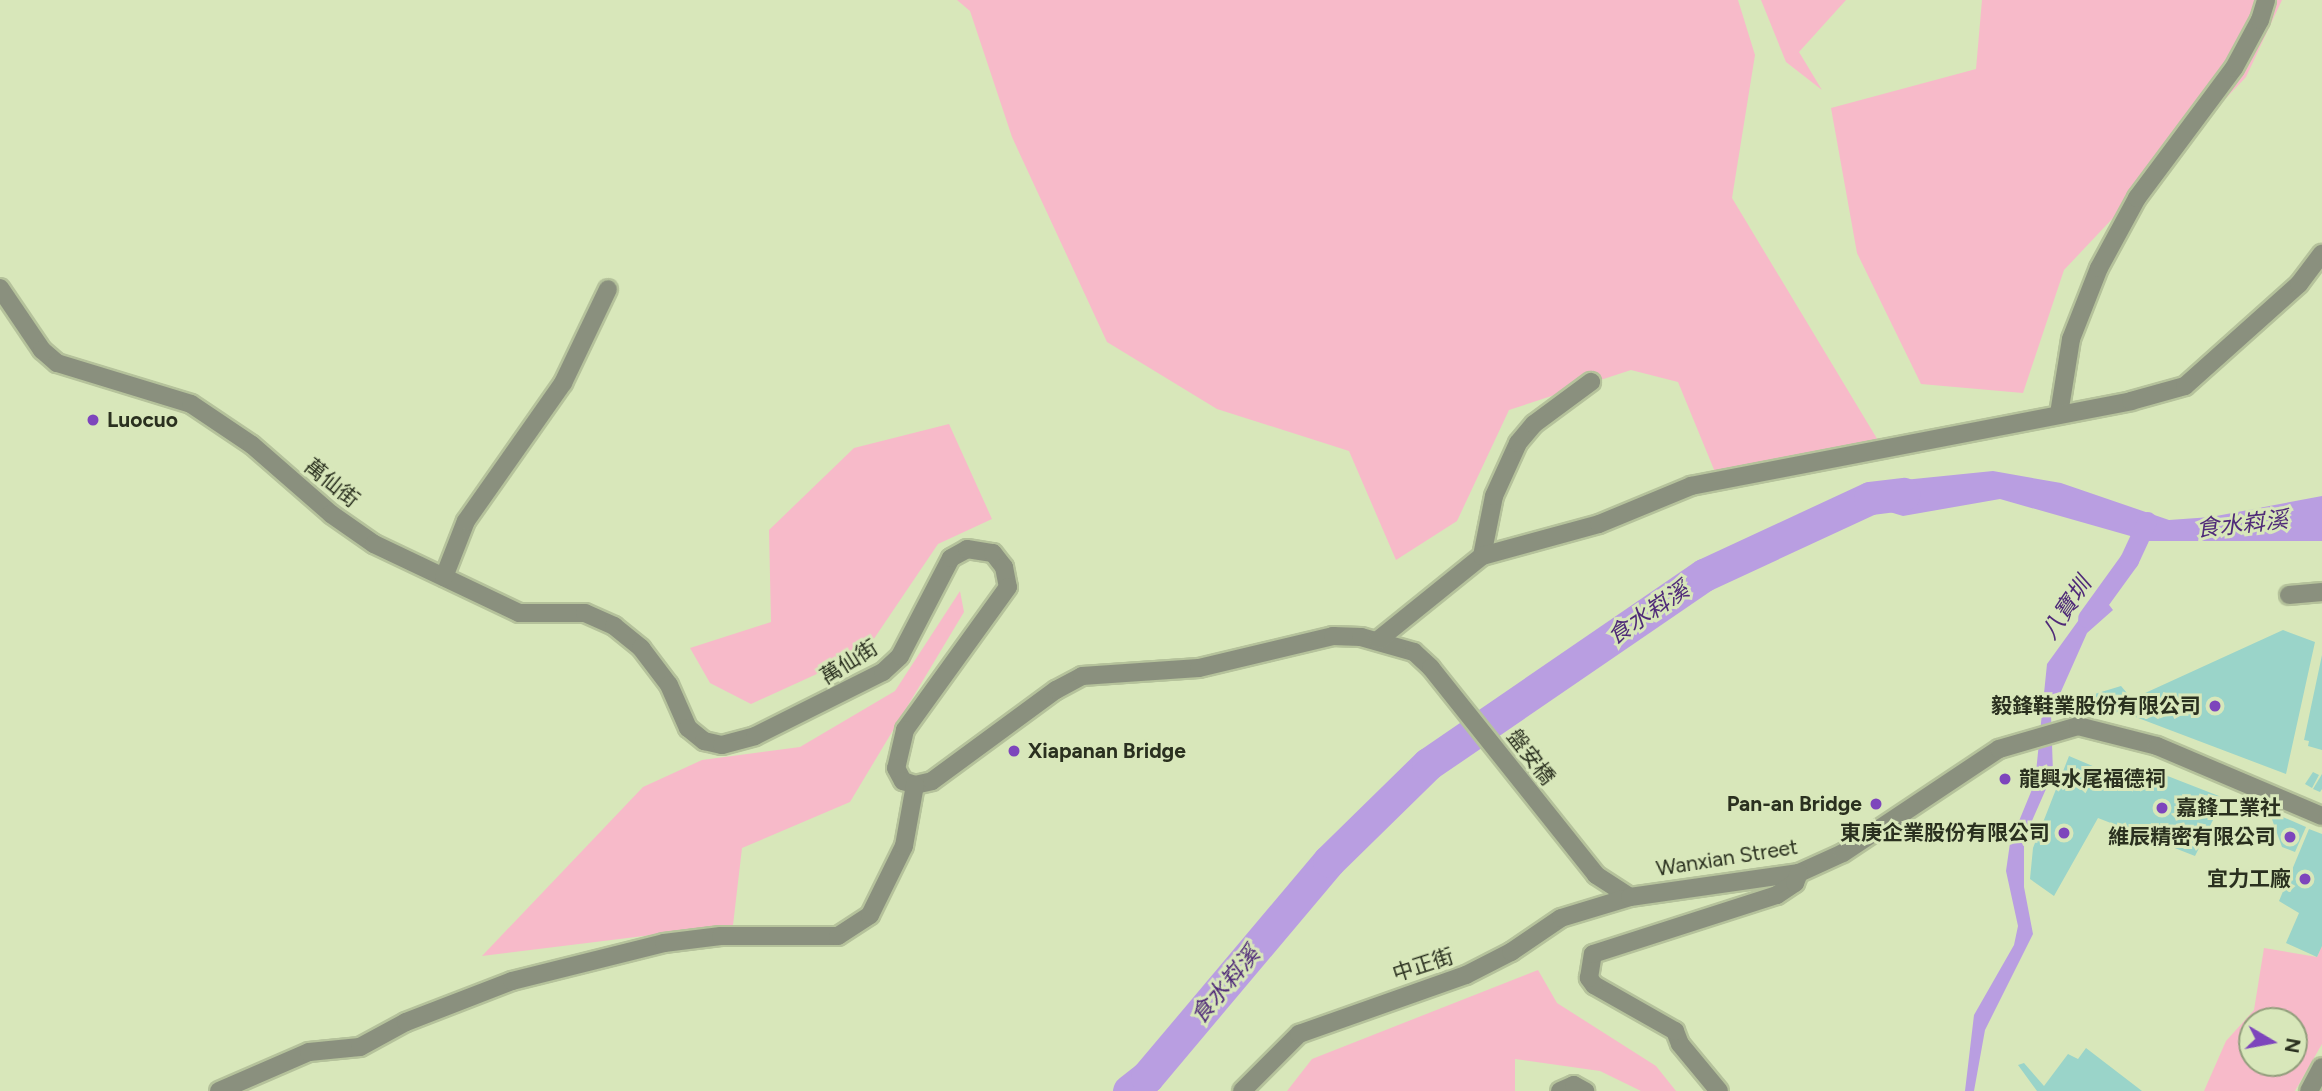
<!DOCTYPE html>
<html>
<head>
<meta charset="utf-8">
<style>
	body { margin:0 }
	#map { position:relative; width:2322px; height:1091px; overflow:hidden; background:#d8e7ba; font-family:Figtree,"Noto Sans TC",sans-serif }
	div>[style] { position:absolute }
	.green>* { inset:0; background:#f7bac9 }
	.water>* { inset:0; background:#b99ee1 }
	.canal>* { height:19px; margin:-9.5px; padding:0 9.5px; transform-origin:9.5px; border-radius:9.5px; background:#b99ee1 }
	.river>* { height:33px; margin:-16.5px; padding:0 16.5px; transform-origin:16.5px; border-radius:16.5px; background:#b99ee1 }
	.building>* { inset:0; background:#9ad4c9 }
	.roads { filter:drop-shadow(2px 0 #b5c29b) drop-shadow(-2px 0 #b5c29b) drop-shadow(0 2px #b5c29b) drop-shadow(0 -2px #b5c29b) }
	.minor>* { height:18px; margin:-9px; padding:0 9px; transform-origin:9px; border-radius:9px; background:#8a907e }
	.dots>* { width:19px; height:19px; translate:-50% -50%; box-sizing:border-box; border:4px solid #d8e7ba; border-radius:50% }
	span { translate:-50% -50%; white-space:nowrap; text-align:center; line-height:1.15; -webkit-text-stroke:6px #d8e7ba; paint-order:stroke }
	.poi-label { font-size:21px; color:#2a301f; font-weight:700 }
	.left { translate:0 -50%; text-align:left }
	.right { translate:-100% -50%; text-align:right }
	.street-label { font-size:21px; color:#2a301f }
	.water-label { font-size:23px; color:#4f2a78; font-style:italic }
	.north { position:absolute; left:2238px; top:1007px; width:70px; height:70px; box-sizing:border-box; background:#d8e7ba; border:2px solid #929e7c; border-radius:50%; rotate:100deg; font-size:19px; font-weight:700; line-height:28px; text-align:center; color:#2a301f }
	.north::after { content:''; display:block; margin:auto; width:24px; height:32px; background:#7d45bc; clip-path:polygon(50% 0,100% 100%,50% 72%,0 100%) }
</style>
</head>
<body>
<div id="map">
	<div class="green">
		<i style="clip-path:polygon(957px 0,1738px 0,1755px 55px,1732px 198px,1879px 442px,1715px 472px,1678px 382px,1631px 370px,1509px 410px,1457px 521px,1396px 560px,1349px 451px,1217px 409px,1107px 342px,1012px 137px,970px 11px)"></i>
		<i style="clip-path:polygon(1761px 0,1846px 0,1799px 52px,1822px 90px,1786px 62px)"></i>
		<i style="clip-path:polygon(1982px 0,2282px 0,2246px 77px,2064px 270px,2023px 393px,1921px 384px,1857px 253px,1831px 108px,1976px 69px)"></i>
		<i style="clip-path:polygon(949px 424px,992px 519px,938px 544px,865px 652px,751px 704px,710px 683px,690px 648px,771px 622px,769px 530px,854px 448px)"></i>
		<i style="clip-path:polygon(960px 591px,964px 612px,850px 802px,742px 848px,733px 925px,482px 956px,643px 787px,702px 760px,800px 747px,895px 691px)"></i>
		<i style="clip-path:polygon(evenodd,2322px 946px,2322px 1044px,2295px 1091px,2204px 1091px,2226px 1041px,2254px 1010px,2264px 948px,2317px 957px,2322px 946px,2252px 1021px,2294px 1021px,2294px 1063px,2252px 1063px,2252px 1021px)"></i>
		<i style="clip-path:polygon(1538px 970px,1557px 1003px,1656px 1066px,1676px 1091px,1641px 1091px,1600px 1071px,1515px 1059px,1515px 1091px,1287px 1091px,1312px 1059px)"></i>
	</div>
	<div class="water">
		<i style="clip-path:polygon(1993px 471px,2061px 483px,2169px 520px,2211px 517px,2322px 496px,2322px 541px,2148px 541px,2000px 499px,1903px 516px,1860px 503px,1863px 491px,1904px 480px)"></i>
		<i style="clip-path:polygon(2099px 592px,2113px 610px,2087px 633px,2051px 714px,2053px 773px,2024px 839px,2024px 887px,2033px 934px,1985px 1030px,1974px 1091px,1965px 1091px,1974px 1015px,2014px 945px,2018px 926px,2006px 871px,2010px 843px,2035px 782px,2047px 664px)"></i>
	</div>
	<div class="canal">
		<i style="left:2087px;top:618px;width:72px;rotate:-54.1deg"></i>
		<i style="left:2129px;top:560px;width:43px;rotate:-65.2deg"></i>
	</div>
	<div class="river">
		<i style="left:1129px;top:1091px;width:23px;rotate:-38deg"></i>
		<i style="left:1147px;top:1077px;width:282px;rotate:-49.9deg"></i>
		<i style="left:1329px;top:861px;width:139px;rotate:-44.4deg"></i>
		<i style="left:1428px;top:764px;width:335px;rotate:-34.4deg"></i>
		<i style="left:1704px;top:575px;width:183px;rotate:-24.9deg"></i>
		<i style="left:1870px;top:498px;width:34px;rotate:-7deg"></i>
	</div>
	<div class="building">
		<i style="clip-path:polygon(2283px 630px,2315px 642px,2286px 774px,2125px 713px,2086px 711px,2088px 696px,2121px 686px,2132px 699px)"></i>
		<i style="clip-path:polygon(2322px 655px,2322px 750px,2308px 746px,2309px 741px,2304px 740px)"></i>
		<i style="clip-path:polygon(2069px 756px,2121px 778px,2147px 768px,2224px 798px,2195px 856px,2098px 818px,2054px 896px,2030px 879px,2033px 848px)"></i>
		<i style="clip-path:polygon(2313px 772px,2319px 775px,2312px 788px,2305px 784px)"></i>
		<i style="clip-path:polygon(2322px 774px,2322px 789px,2320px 792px,2313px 789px)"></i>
		<i style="clip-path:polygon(2269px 811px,2306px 827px,2295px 852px,2282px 847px)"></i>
		<i style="clip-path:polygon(2309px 829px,2322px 834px,2322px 946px,2317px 957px,2286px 943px,2299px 913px,2279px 901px)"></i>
		<i style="clip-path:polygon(2086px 1048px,2142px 1091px,2037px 1091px,2018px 1065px,2024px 1063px,2044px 1086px,2068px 1054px,2078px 1059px)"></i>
	</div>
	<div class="roads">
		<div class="minor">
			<i style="left:0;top:288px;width:75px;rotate:55.9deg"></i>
			<i style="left:42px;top:350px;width:20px;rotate:41deg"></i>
			<i style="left:57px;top:363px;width:140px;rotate:17deg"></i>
			<i style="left:191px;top:404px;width:73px;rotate:33.9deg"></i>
			<i style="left:252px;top:445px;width:105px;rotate:41.1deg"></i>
			<i style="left:331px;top:514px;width:52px;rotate:34.9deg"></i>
			<i style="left:374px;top:544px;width:161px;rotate:25.4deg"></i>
			<i style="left:519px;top:613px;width:66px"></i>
			<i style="left:585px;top:613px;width:32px;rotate:24deg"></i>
			<i style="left:614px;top:626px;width:35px;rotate:39deg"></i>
			<i style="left:641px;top:648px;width:46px;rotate:52.9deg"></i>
			<i style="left:669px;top:685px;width:47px;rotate:66.2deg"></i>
			<i style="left:688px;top:728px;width:21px;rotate:39deg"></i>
			<i style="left:704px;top:741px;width:18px;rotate:13deg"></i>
			<i style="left:722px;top:745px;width:34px;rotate:-15deg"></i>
			<i style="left:755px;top:736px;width:143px;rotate:-26.6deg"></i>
			<i style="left:883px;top:672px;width:23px;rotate:-43deg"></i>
			<i style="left:900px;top:656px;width:110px;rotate:-62.5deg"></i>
			<i style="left:951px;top:558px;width:18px;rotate:-29deg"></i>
			<i style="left:967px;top:549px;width:26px;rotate:9deg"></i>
			<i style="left:993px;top:553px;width:18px;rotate:52deg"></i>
			<i style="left:1004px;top:567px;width:20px;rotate:79deg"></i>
			<i style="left:1008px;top:587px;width:176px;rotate:125.8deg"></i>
			<i style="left:905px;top:730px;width:39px;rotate:103deg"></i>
			<i style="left:896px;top:768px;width:15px;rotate:62deg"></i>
			<i style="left:903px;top:781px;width:13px;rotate:18deg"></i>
			<i style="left:915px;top:785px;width:17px;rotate:-13deg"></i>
			<i style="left:932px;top:781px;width:154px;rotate:-36.3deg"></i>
			<i style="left:1056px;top:690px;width:30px;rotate:-28deg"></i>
			<i style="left:1082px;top:676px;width:117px;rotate:-3.9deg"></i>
			<i style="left:1199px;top:668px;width:138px;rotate:-13.4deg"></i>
			<i style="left:1333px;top:636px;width:28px;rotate:2deg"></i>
			<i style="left:1361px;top:637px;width:55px;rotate:15.8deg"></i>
			<i style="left:1414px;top:652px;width:23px;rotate:43deg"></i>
			<i style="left:1431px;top:668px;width:265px;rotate:51.4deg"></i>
			<i style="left:1596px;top:875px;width:40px;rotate:32.9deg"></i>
			<i style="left:2059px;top:414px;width:76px;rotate:-80.9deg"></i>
			<i style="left:2071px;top:339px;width:76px;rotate:-68.5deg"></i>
			<i style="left:2099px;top:268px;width:80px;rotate:-61.5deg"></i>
			<i style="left:2137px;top:198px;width:162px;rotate:-53.3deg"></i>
			<i style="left:2234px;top:68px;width:55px;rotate:-61.6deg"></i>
			<i style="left:2260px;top:20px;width:21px;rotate:-73deg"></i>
			<i style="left:1482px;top:556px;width:61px;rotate:-78.7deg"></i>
			<i style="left:1494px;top:496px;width:58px;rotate:-65.6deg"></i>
			<i style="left:1518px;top:443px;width:25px;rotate:-50deg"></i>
			<i style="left:1534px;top:424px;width:71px;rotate:-36.4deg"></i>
			<i style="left:444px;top:577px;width:60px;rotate:-68.6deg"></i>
			<i style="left:466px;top:521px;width:169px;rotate:-54.9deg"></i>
			<i style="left:563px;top:383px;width:104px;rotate:-64.4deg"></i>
			<i style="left:2289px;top:595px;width:33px;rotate:-5deg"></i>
			<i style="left:1378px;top:640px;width:134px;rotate:-38.9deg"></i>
			<i style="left:1482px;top:556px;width:121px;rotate:-15.3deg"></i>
			<i style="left:1599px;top:524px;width:100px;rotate:-22.4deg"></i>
			<i style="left:1691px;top:486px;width:448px;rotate:-10.9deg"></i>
			<i style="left:2131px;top:401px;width:56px;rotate:-15.5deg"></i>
			<i style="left:2185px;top:386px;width:153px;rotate:-41.8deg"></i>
			<i style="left:2299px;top:284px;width:38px;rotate:-53deg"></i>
			<i style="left:219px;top:1091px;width:98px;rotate:-23.4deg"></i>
			<i style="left:309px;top:1052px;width:51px;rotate:-5.6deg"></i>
			<i style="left:360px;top:1047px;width:52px;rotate:-28.5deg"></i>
			<i style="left:406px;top:1022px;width:114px;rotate:-21.1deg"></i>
			<i style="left:512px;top:981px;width:157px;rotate:-14deg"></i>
			<i style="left:664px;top:943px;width:57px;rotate:-7deg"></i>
			<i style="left:721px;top:936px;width:117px"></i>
			<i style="left:838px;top:936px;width:38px;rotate:-33deg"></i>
			<i style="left:870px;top:915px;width:77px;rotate:-63.8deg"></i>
			<i style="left:904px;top:846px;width:62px;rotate:-79.8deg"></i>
			<i style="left:1242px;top:1091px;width:81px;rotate:-45deg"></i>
			<i style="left:1299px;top:1034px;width:177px;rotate:-19.5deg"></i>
			<i style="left:1466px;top:975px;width:51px;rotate:-27.1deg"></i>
			<i style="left:1511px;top:952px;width:60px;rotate:-34.2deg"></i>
			<i style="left:1561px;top:918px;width:72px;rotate:-16.9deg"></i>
			<i style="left:1630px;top:897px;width:171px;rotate:-8.1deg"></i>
			<i style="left:1799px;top:873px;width:48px;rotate:-24.4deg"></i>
			<i style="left:1843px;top:853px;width:187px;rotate:-33.7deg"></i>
			<i style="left:1999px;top:749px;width:82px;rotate:-16.2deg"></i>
			<i style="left:2078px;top:726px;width:81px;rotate:14.2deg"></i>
			<i style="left:2157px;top:746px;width:179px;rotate:23deg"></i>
			<i style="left:1560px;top:1091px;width:15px;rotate:-23deg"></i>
			<i style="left:1574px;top:1085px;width:13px;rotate:29deg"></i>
			<i style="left:1719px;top:1091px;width:61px;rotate:-129.7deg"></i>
			<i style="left:1680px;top:1044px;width:14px;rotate:-111deg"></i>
			<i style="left:1675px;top:1031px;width:93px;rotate:-150.4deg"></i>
			<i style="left:1594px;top:985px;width:9px;rotate:-126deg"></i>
			<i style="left:1589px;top:978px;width:24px;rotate:-81deg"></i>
			<i style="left:1593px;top:954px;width:193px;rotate:-17.8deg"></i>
			<i style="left:1777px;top:895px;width:22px;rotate:-34deg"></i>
			<i style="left:1795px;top:883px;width:11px;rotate:-68deg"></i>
			<i style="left:2309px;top:1091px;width:27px;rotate:-62deg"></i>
		</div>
	</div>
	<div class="dots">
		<i style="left:93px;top:420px;background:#7d45bc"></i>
		<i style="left:2215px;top:706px;background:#7d45bc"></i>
		<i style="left:1014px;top:751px;background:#7d45bc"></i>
		<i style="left:2005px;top:779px;background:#7d45bc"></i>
		<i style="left:1876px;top:804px;background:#7d45bc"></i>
		<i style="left:2162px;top:808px;background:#7d45bc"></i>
		<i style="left:2064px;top:833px;background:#7d45bc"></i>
		<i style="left:2290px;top:837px;background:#7d45bc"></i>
		<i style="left:2305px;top:879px;background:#7d45bc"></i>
	</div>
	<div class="poi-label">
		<span class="left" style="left:107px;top:420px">Luocuo</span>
		<span class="right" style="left:2201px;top:706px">毅鋒鞋業股份有限公司</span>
		<span class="left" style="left:1028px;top:751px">Xiapanan Bridge</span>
		<span class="left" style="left:2019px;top:779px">龍興水尾福德祠</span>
		<span class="right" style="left:1862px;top:804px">Pan-an Bridge</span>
		<span class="left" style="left:2176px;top:808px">嘉鋒工業社</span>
		<span class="right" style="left:2050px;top:833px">東庚企業股份有限公司</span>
		<span class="right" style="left:2276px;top:837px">維辰精密有限公司</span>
		<span class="right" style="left:2291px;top:879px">宜力工廠</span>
	</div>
	<div class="street-label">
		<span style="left:332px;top:483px;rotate:39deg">萬仙街</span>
		<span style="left:849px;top:662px;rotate:-32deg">萬仙街</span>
		<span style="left:1531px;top:757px;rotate:52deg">盤安橋</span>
		<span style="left:1727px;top:858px;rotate:-9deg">Wanxian Street</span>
		<span style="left:1423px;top:965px;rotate:-18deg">中正街</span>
	</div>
	<div class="water-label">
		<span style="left:2242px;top:524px;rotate:-6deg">食水嵙溪</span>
		<span style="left:2066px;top:608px;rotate:-56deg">八寶圳</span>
		<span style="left:1648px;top:613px;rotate:-34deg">食水嵙溪</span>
		<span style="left:1225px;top:985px;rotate:-50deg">食水嵙溪</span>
	</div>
	<div class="north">N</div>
</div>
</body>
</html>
